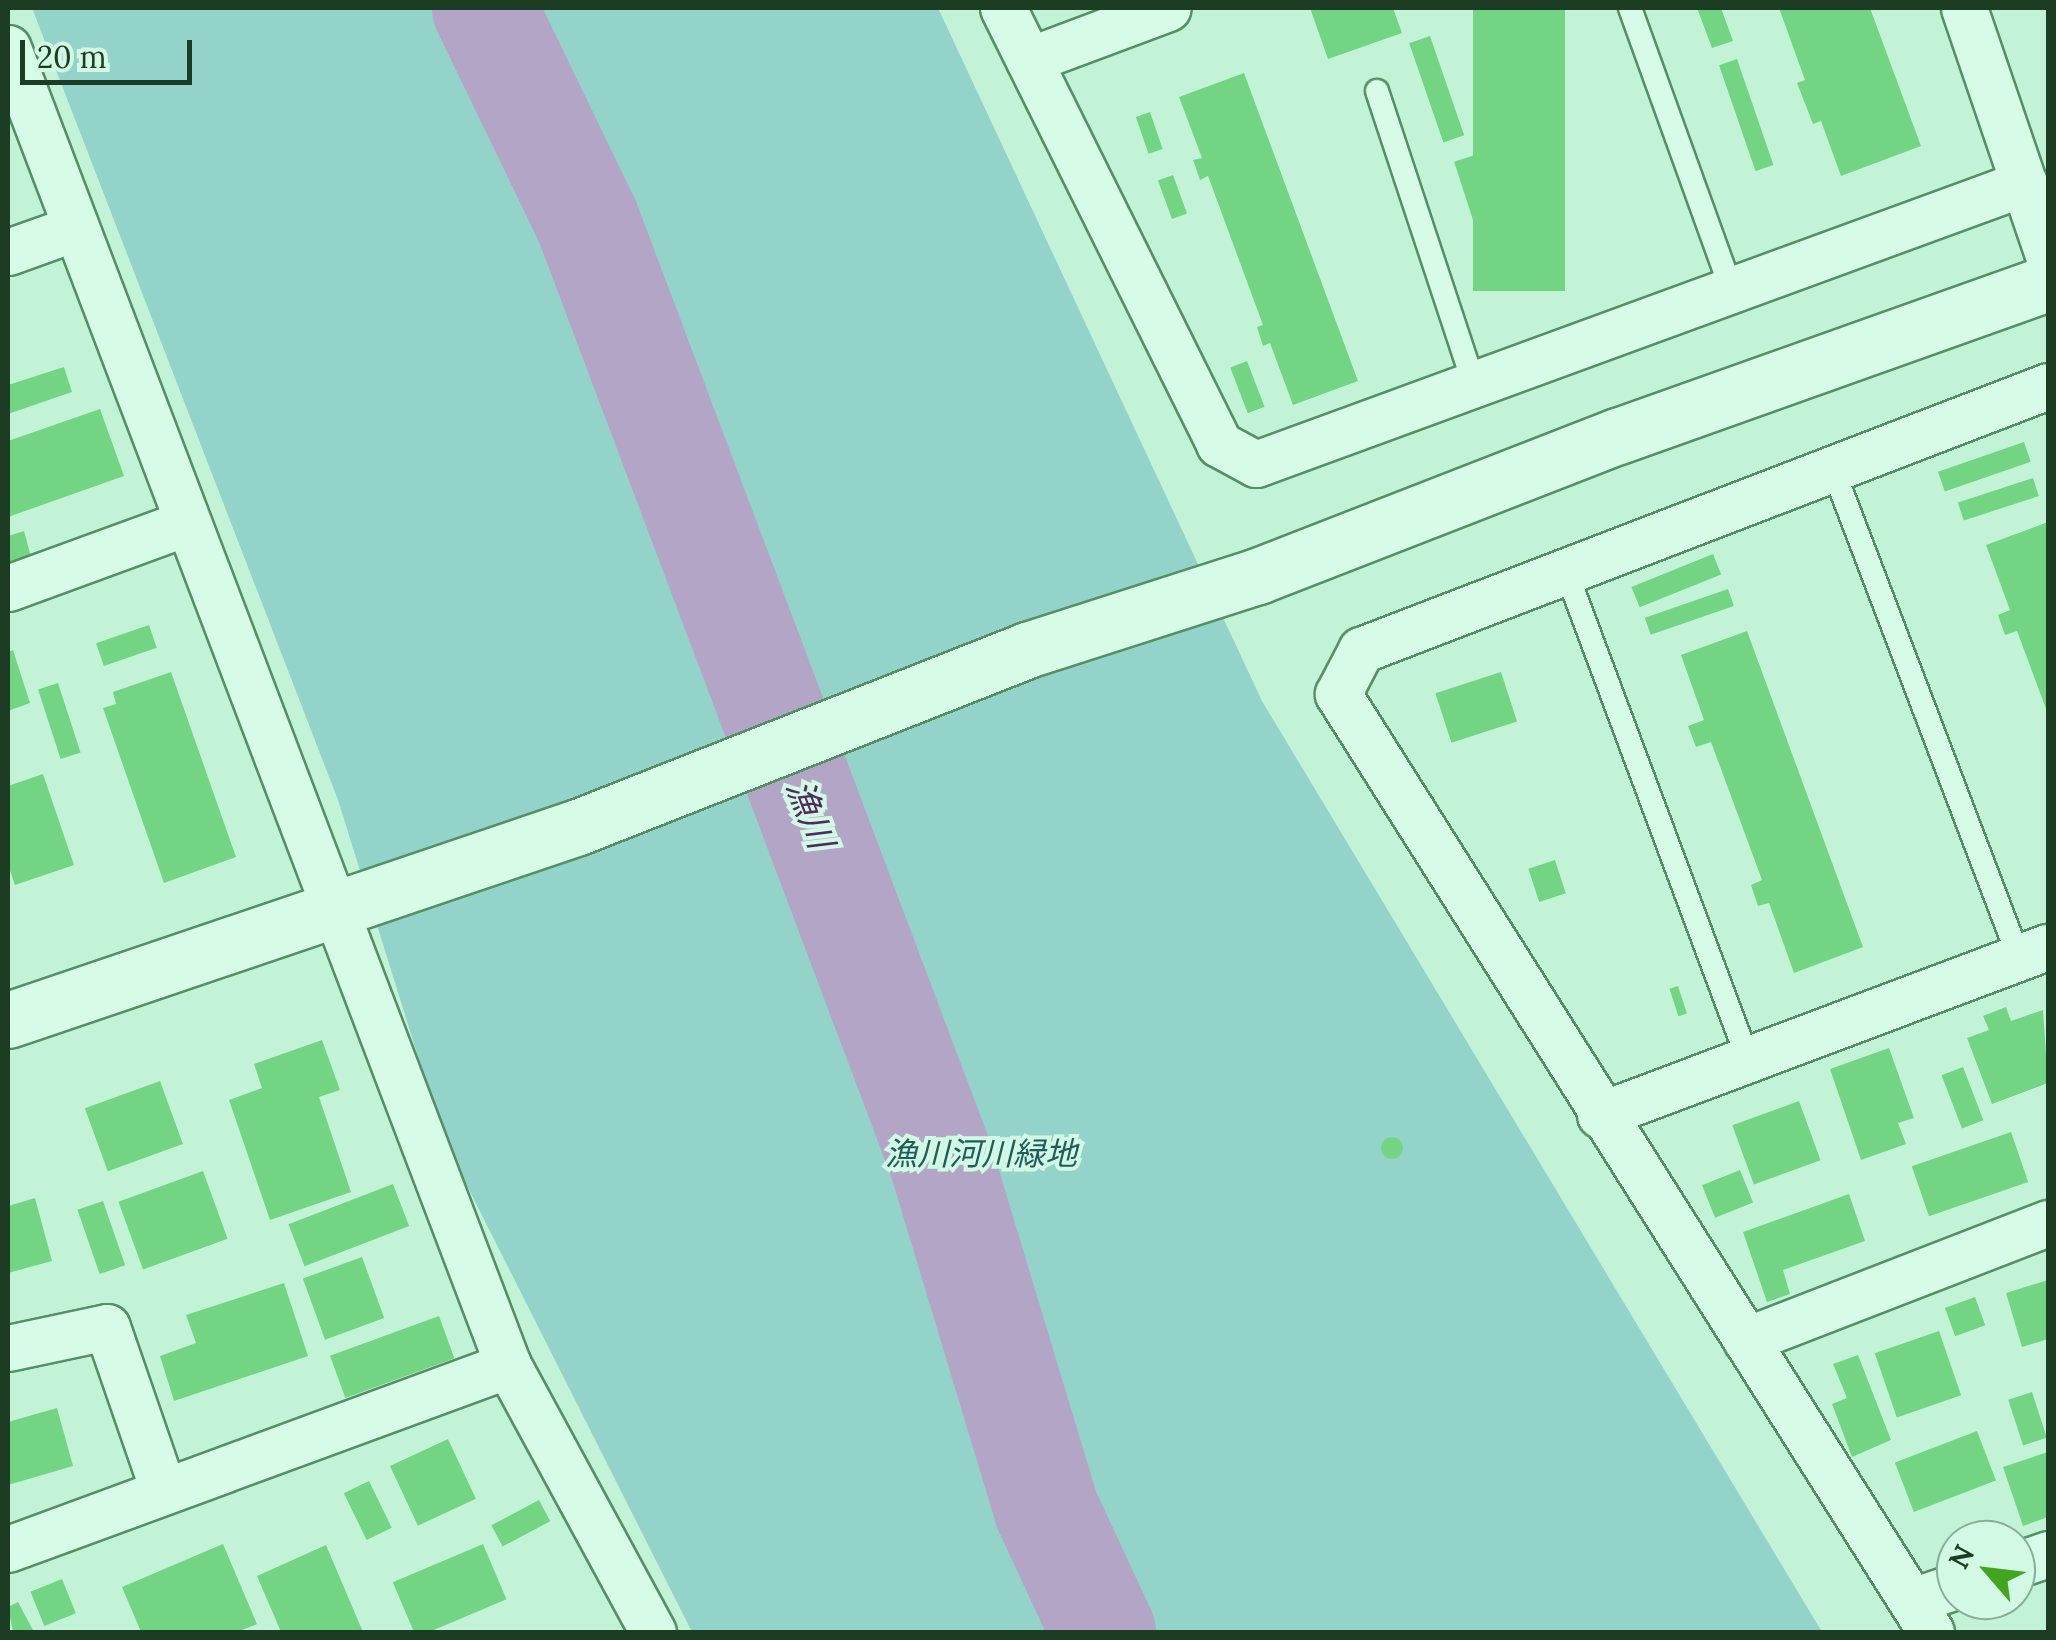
<!DOCTYPE html>
<html>
<head>
<meta charset="utf-8">
<style>
	body { margin:0 }
	#map { position:relative; width:2056px; height:1640px; overflow:hidden; background:#c2f3d7; font-family:Lora,"Noto Sans JP",serif }
	div>[style] { position:absolute }
	.green>* { inset:0; background:#94d3ca }
	.river>* { height:105px; margin:-52.5px; padding:0 52.5px; transform-origin:52.5px; border-radius:52.5px; background:#b3a5c5 }
	.building>* { inset:0; background:#73d583; transform-origin:0 0 }
	.round { border-radius:50% }
	.roads { filter:drop-shadow(2px 0 #568f66) drop-shadow(-2px 0 #568f66) drop-shadow(0 2px #568f66) drop-shadow(0 -2px #568f66) }
	.service>* { height:22px; margin:-11px; padding:0 11px; transform-origin:11px; border-radius:11px; background:#d6fce7 }
	.minor>* { height:45px; margin:-22.5px; padding:0 22.5px; transform-origin:22.5px; border-radius:22.5px; background:#d6fce7 }
	.tertiary>* { height:55px; margin:-27.5px; padding:0 27.5px; transform-origin:27.5px; border-radius:27.5px; background:#d6fce7 }
	span { translate:-50% -50%; white-space:nowrap; text-align:center; line-height:1.15; -webkit-text-stroke:8px #d2f9e4; paint-order:stroke }
	.park-label { font-size:32px; color:#215c5c; font-style:italic }
	.water-label { font-size:35px; color:#4e2a5f; font-style:italic }
	.frame { position:absolute; inset:0; border:10px solid #1c3d24; pointer-events:none }
	.north { position:absolute; left:1936px; top:1520px; width:100px; height:100px; box-sizing:border-box; background:#d2f9e4; border:2px solid #89ae97; border-radius:50%; rotate:298deg; font-size:28px; font-weight:700; line-height:40px; text-align:center; color:#1c3d24 }
	.north::after { content:''; display:block; margin:auto; width:35px; height:45px; background:#43a51f; clip-path:polygon(50% 0,100% 100%,50% 72%,0 100%) }
	.scale { position:absolute; left:20px; top:40px; width:172px; height:45px; box-sizing:border-box; border:5px solid #1c3d24; border-top:0; padding-left:12px; font-size:30px; line-height:35px; white-space:nowrap; color:#1c3d24; -webkit-text-stroke:8px #d2f9e4; paint-order:stroke }
</style>
</head>
<body>
<div id="map">
	<div class="green">
		<i style="clip-path:polygon(32px 8px,938px 8px,1262px 701px,1822px 1632px,692px 1632px,444px 1140px,338px 800px)"></i>
	</div>
	<div class="river">
		<i style="left:484px;top:8px;width:237px;rotate:64.2deg"></i>
		<i style="left:587px;top:221px;width:1004px;rotate:69.36deg"></i>
		<i style="left:941px;top:1161px;width:363px;rotate:73.2deg"></i>
		<i style="left:1046px;top:1509px;width:136px;rotate:65.1deg"></i>
	</div>
	<div class="building">
		<i style="clip-path:polygon(1310px 8px,1393px 8px,1402px 33px,1328px 59px)"></i>
		<i style="left:1473px;top:8px;width:92px;height:283px"></i>
		<i style="clip-path:polygon(1697px 8px,1721px 8px,1733px 41px,1712px 48px)"></i>
		<i style="clip-path:polygon(1779px 8px,1870px 8px,1921px 146px,1841px 176px,1821px 121px,1813px 124px,1797px 83px,1805px 80px)"></i>
		<i style="left:1430px;top:36px;width:105px;height:22px;rotate:71deg"></i>
		<i style="left:1737px;top:59px;width:112px;height:19px;rotate:71deg"></i>
		<i style="clip-path:polygon(1244px 73px,1358px 381px,1293px 405px,1270px 343px,1263px 346px,1257px 327px,1263px 325px,1208px 176px,1200px 180px,1193px 160px,1202px 158px,1179px 97px)"></i>
		<i style="left:1150px;top:112px;width:39px;height:15px;rotate:71deg"></i>
		<i style="left:1475px;top:155px;width:111px;height:22px;rotate:72deg"></i>
		<i style="left:1173px;top:175px;width:41px;height:16px;rotate:70deg"></i>
		<i style="left:1247px;top:361px;width:49px;height:18px;rotate:69deg"></i>
		<i style="clip-path:polygon(64px 367px,72px 392px,8px 414px,8px 385px)"></i>
		<i style="clip-path:polygon(100px 409px,124px 476px,8px 517px,8px 441px)"></i>
		<i style="left:2024px;top:442px;width:21px;height:91px;rotate:71deg"></i>
		<i style="left:2033px;top:478px;width:19px;height:79px;rotate:72deg"></i>
		<i style="clip-path:polygon(2048px 522px,2048px 714px,2017px 631px,2005px 635px,1998px 615px,2010px 610px,1986px 545px)"></i>
		<i style="clip-path:polygon(24px 531px,31px 557px,8px 564px,8px 536px)"></i>
		<i style="left:1713px;top:554px;width:22px;height:88px;rotate:68deg"></i>
		<i style="left:1728px;top:589px;width:18px;height:88px;rotate:71deg"></i>
		<i style="left:149px;top:625px;width:24px;height:56px;rotate:71deg"></i>
		<i style="clip-path:polygon(1747px 631px,1863px 947px,1794px 973px,1769px 903px,1758px 906px,1751px 885px,1762px 880px,1711px 742px,1696px 747px,1688px 726px,1704px 720px,1681px 655px)"></i>
		<i style="clip-path:polygon(13px 650px,30px 703px,8px 711px,8px 652px)"></i>
		<i style="clip-path:polygon(171px 672px,236px 857px,164px 883px,103px 708px,116px 704px,113px 692px)"></i>
		<i style="left:1501px;top:672px;width:52px;height:69px;rotate:72deg"></i>
		<i style="left:58px;top:683px;width:73px;height:21px;rotate:72deg"></i>
		<i style="clip-path:polygon(43px 774px,74px 865px,15px 885px,8px 865px,8px 786px)"></i>
		<i style="left:1555px;top:860px;width:35px;height:28px;rotate:72deg"></i>
		<i style="left:1678px;top:986px;width:29px;height:9px;rotate:72deg"></i>
		<i style="clip-path:polygon(2006px 1007px,2011px 1021px,2043px 1010px,2048px 1083px,1992px 1104px,1967px 1038px,1989px 1030px,1983px 1016px)"></i>
		<i style="clip-path:polygon(322px 1040px,340px 1090px,319px 1097px,351px 1192px,270px 1220px,229px 1100px,262px 1088px,254px 1064px)"></i>
		<i style="clip-path:polygon(1889px 1048px,1914px 1118px,1898px 1123px,1906px 1144px,1861px 1160px,1830px 1069px)"></i>
		<i style="left:1963px;top:1067px;width:57px;height:23px;rotate:69deg"></i>
		<i style="left:160px;top:1081px;width:67px;height:80px;rotate:70deg"></i>
		<i style="left:1799px;top:1101px;width:63px;height:71px;rotate:70deg"></i>
		<i style="left:2011px;top:1132px;width:53px;height:105px;rotate:71deg"></i>
		<i class="round" style="left:1381px;top:1137px;width:22px;height:22px"></i>
		<i style="left:1740px;top:1170px;width:35px;height:41px;rotate:68deg"></i>
		<i style="left:203px;top:1171px;width:72px;height:90px;rotate:70deg"></i>
		<i style="left:393px;top:1184px;width:45px;height:112px;rotate:69deg"></i>
		<i style="clip-path:polygon(1849px 1194px,1865px 1241px,1783px 1270px,1790px 1294px,1767px 1302px,1743px 1232px)"></i>
		<i style="clip-path:polygon(35px 1198px,52px 1261px,8px 1273px,8px 1206px)"></i>
		<i style="left:103px;top:1201px;width:68px;height:27px;rotate:71deg"></i>
		<i style="left:362px;top:1257px;width:65px;height:63px;rotate:70deg"></i>
		<i style="clip-path:polygon(2048px 1280px,2048px 1339px,2022px 1347px,2006px 1293px)"></i>
		<i style="clip-path:polygon(284px 1283px,308px 1356px,174px 1401px,160px 1356px,196px 1343px,186px 1315px)"></i>
		<i style="left:1975px;top:1297px;width:30px;height:32px;rotate:70deg"></i>
		<i style="left:439px;top:1316px;width:45px;height:116px;rotate:70deg"></i>
		<i style="left:1939px;top:1331px;width:68px;height:68px;rotate:71deg"></i>
		<i style="clip-path:polygon(1858px 1355px,1891px 1440px,1852px 1457px,1832px 1404px,1847px 1398px,1833px 1364px)"></i>
		<i style="left:2032px;top:1392px;width:48px;height:25px;rotate:72deg"></i>
		<i style="clip-path:polygon(57px 1408px,73px 1466px,8px 1485px,8px 1422px)"></i>
		<i style="left:1977px;top:1431px;width:53px;height:88px;rotate:69deg"></i>
		<i style="left:448px;top:1439px;width:66px;height:64px;rotate:65deg"></i>
		<i style="clip-path:polygon(2048px 1452px,2048px 1517px,2023px 1526px,2003px 1467px)"></i>
		<i style="left:369px;top:1481px;width:52px;height:28px;rotate:64deg"></i>
		<i style="left:539px;top:1500px;width:24px;height:54px;rotate:62deg"></i>
		<i style="clip-path:polygon(223px 1544px,257px 1624px,237px 1632px,141px 1632px,122px 1587px)"></i>
		<i style="left:483px;top:1544px;width:60px;height:98px;rotate:67deg"></i>
		<i style="clip-path:polygon(326px 1545px,363px 1632px,281px 1632px,257px 1576px)"></i>
		<i style="left:62px;top:1579px;width:37px;height:34px;rotate:68deg"></i>
		<i style="clip-path:polygon(18px 1602px,34px 1632px,13px 1632px,8px 1607px)"></i>
	</div>
	<div class="roads">
		<div class="service">
			<i style="left:1630px;top:8px;width:301px;rotate:70.2deg"></i>
			<i style="left:1377px;top:91px;width:310px;rotate:71.7deg"></i>
			<i style="left:1833px;top:469px;width:523px;rotate:69.17deg"></i>
			<i style="left:1566px;top:571px;width:519px;rotate:69.57deg"></i>
		</div>
		<div class="minor">
			<i style="left:1003px;top:8px;width:487px;rotate:63.6deg"></i>
			<i style="left:1219px;top:444px;width:42px;rotate:28.4deg"></i>
			<i style="left:1256px;top:464px;width:818px;rotate:-20.1deg"></i>
			<i style="left:1964px;top:8px;width:261px;rotate:71.2deg"></i>
			<i style="left:8px;top:48px;width:1409px;rotate:69.21deg"></i>
			<i style="left:508px;top:1365px;width:304px;rotate:61.5deg"></i>
			<i style="left:1029px;top:60px;width:148px;rotate:-20.5deg"></i>
			<i style="left:8px;top:252px;width:71px;rotate:-19.7deg"></i>
			<i style="left:8px;top:588px;width:189px;rotate:-20.1deg"></i>
			<i style="left:1600px;top:1115px;width:478px;rotate:-20.6deg"></i>
			<i style="left:1746px;top:1340px;width:324px;rotate:-21.2deg"></i>
			<i style="left:8px;top:1348px;width:101px;rotate:-12deg"></i>
			<i style="left:107px;top:1327px;width:169px;rotate:71deg"></i>
			<i style="left:8px;top:1549px;width:533px;rotate:-20.2deg"></i>
			<i style="left:2016px;top:1565px;width:34px;rotate:-19deg"></i>
			<i style="left:1912px;top:1601px;width:46px;rotate:-18.8deg"></i>
			<i style="left:1931px;top:1632px;width:1110px;rotate:-122.3deg"></i>
			<i style="left:1338px;top:694px;width:50px;rotate:-62.4deg"></i>
			<i style="left:1361px;top:650px;width:736px;rotate:-21.02deg"></i>
		</div>
		<div class="tertiary">
			<i style="left:8px;top:1020px;width:602px;rotate:-18.71deg"></i>
			<i style="left:578px;top:827px;width:483px;rotate:-21.5deg"></i>
			<i style="left:1027px;top:650px;width:243px;rotate:-17.8deg"></i>
			<i style="left:1258px;top:576px;width:386px;rotate:-21.3deg"></i>
			<i style="left:1618px;top:436px;width:456px;rotate:-19.6deg"></i>
		</div>
	</div>
	<div class="park-label">
		<span style="left:981px;top:1154px">漁川河川緑地</span>
	</div>
	<div class="water-label">
		<span style="left:810px;top:814px;rotate:69deg">漁川</span>
	</div>
	<div class="frame"></div>
	<div class="north">N</div>
	<div class="scale">20 m</div>
</div>
</body>
</html>
